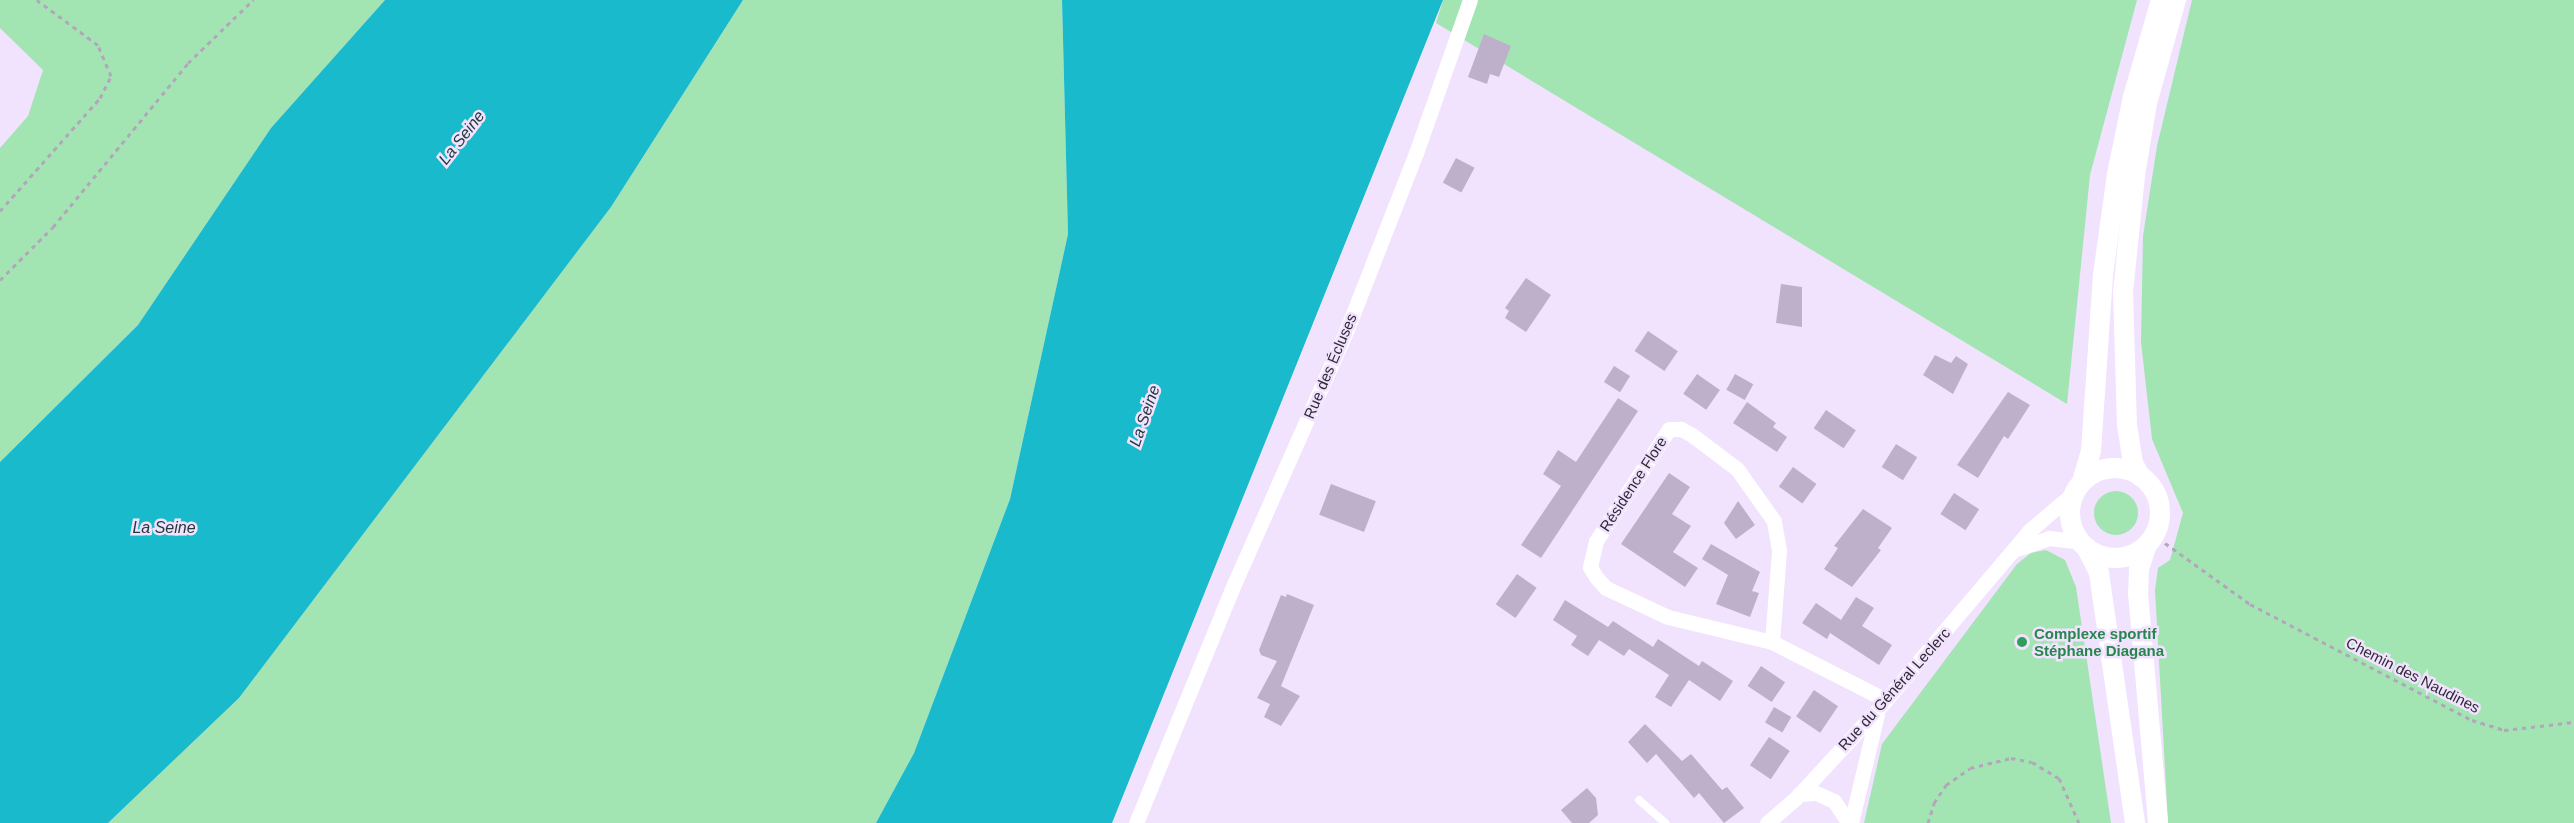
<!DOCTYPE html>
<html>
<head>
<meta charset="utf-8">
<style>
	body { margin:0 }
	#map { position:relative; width:2574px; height:823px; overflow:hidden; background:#f1e2fe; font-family:Helvetica,sans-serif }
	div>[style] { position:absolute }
	.green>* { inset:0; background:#a3e4b3 }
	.round { border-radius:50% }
	.water>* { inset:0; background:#18bacb }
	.building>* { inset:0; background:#beb0cb; transform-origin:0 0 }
	.path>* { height:3px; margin-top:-1.5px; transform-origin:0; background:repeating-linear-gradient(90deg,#b2a6bc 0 4.5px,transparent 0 9px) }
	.service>* { height:8px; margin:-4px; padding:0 4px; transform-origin:4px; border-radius:4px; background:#fff }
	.minor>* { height:15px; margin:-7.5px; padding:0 7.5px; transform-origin:7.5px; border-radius:7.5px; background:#fff }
	.secondary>* { height:20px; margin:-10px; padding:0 10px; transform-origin:10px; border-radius:10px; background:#fff }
	.secondary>.ring { margin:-10px; padding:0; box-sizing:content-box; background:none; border:20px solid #fff; border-radius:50% }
	.dots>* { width:16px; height:16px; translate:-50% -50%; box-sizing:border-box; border:3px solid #f1e2fe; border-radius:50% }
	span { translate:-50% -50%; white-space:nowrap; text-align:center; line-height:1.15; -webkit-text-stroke:5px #f1e2fe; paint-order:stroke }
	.street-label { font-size:15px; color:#302a35 }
	.leisure-label { font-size:15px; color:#27864d; font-weight:700 }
	.left { translate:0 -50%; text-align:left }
	.water-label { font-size:16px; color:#233a3d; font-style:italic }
</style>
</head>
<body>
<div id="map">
	<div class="green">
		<i style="clip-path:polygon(0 0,385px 0,271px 128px,138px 325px,0 462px,0 148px,28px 116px,43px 70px,0 28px)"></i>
		<i style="clip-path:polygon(743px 0,1062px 0,1068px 234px,1010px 499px,914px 753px,876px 823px,108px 823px,239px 698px,611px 207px)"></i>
		<i style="clip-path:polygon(1443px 0,2137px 0,2090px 175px,2067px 404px,1436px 23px)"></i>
		<i style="clip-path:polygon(2192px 0,2574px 0,2574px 823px,2168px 823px,2155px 590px,2158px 568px,2170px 560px,2183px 513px,2152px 439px,2141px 342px,2143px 236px,2157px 146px)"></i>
		<i class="round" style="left:2094px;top:491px;width:44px;height:44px"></i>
		<i style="clip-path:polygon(2046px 550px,2065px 560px,2076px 587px,2111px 823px,1864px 823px,1882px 744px,2017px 564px,2031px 553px)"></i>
	</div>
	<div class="water">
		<i style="clip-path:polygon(385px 0,743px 0,611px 207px,239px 698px,108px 823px,0 823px,0 462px,138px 325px,271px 128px)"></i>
		<i style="clip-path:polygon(1062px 0,1443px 0,1112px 823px,876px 823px,914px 753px,1010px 499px,1068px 234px)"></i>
	</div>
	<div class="building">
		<i style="clip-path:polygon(1484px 34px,1511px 46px,1499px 77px,1490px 74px,1487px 84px,1468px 77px)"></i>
		<i style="left:1456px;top:158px;width:21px;height:28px;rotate:28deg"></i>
		<i style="clip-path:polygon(1526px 278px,1551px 295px,1526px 332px,1505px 318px,1509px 311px,1505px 308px)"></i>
		<i style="clip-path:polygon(1781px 284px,1802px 287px,1802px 327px,1776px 323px)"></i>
		<i style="left:1648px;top:331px;width:36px;height:24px;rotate:34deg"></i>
		<i style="clip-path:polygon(1935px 355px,1951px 363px,1956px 356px,1968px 364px,1953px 394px,1923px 375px)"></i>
		<i style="left:1614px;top:366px;width:19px;height:19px;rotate:32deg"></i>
		<i style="left:1697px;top:374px;width:28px;height:24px;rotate:35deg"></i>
		<i style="left:1735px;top:374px;width:21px;height:18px;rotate:29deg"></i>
		<i style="clip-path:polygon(2008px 392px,2030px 405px,2008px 439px,2004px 436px,1978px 478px,1957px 465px)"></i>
		<i style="clip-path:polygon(1618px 398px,1638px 411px,1541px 558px,1521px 545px,1561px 486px,1543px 474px,1558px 450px,1576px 462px)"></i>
		<i style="clip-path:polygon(1747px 402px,1776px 423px,1773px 427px,1787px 437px,1777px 452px,1733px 423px)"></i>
		<i style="left:1826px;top:410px;width:36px;height:22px;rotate:34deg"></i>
		<i style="left:1896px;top:444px;width:25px;height:27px;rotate:32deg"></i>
		<i style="left:1793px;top:467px;width:29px;height:24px;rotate:36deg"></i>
		<i style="clip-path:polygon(1669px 473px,1690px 487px,1672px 514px,1691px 526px,1673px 552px,1698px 568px,1685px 587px,1621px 544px)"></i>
		<i style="left:1331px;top:484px;width:48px;height:33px;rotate:21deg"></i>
		<i style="left:1954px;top:493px;width:30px;height:25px;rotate:33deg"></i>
		<i style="clip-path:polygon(1738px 501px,1755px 525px,1736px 539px,1724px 523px)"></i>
		<i style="clip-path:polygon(1863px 509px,1892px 528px,1878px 548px,1881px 550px,1852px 587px,1824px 569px,1838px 548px,1834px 546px)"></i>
		<i style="clip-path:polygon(1711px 544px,1760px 572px,1752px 591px,1759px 593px,1750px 617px,1716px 604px,1728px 575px,1702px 559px)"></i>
		<i style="left:1517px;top:574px;width:24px;height:37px;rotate:35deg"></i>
		<i style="clip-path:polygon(1287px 594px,1314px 605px,1281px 686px,1300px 696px,1281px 726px,1264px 717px,1270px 704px,1257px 698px,1277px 661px,1261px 655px,1259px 650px,1281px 595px,1286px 597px)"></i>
		<i style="clip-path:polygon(1856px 597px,1874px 608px,1862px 626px,1892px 645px,1879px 665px,1830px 633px,1827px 639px,1802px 623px,1816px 603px,1841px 620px)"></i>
		<i style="clip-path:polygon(1565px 600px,1608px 627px,1613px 621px,1653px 647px,1658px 639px,1699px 666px,1702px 661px,1733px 681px,1720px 701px,1689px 680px,1671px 707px,1655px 697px,1669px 675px,1629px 649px,1624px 656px,1599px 640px,1588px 656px,1571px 645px,1577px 636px,1553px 620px)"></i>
		<i style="left:1761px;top:666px;width:29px;height:24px;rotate:34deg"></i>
		<i style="left:1814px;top:690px;width:29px;height:32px;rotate:34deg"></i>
		<i style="left:1774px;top:707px;width:20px;height:18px;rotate:30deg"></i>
		<i style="clip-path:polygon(1645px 724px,1682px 761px,1691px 754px,1722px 790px,1727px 787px,1744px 808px,1724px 823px,1699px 793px,1694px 798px,1656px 754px,1647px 763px,1628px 742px)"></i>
		<i style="left:1769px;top:737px;width:25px;height:34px;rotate:34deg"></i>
		<i style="clip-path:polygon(1587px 788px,1596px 798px,1598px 815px,1589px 823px,1572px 823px,1561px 810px)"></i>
	</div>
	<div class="path">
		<i style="left:0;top:211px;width:151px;rotate:-48.5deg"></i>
		<i style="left:100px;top:98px;width:25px;rotate:-63deg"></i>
		<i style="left:111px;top:76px;width:34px;rotate:-113deg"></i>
		<i style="left:98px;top:45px;width:76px;rotate:-143.6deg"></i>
		<i style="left:0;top:280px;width:75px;rotate:-45deg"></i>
		<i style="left:53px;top:227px;width:212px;rotate:-50.5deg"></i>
		<i style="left:188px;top:63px;width:91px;rotate:-44.1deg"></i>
		<i style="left:2165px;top:543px;width:105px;rotate:35.7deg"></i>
		<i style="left:2250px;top:604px;width:250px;rotate:27.6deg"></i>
		<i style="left:2472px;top:720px;width:34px;rotate:17deg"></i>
		<i style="left:2504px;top:730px;width:70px;rotate:-6.5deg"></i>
		<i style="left:1928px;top:823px;width:21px;rotate:-73deg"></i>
		<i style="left:1934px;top:803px;width:22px;rotate:-56deg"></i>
		<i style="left:1946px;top:785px;width:29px;rotate:-35deg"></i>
		<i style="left:1970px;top:768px;width:42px;rotate:-13.7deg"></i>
		<i style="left:2011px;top:758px;width:21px;rotate:11deg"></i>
		<i style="left:2032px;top:762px;width:31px;rotate:31deg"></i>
		<i style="left:2059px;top:778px;width:49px;rotate:66deg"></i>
	</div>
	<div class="service">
		<i style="left:1639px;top:800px;width:35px;rotate:41deg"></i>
	</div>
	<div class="minor">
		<i style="left:2016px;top:549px;width:35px;rotate:-18deg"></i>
		<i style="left:2049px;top:538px;width:32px;rotate:7deg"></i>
		<i style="left:1772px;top:642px;width:92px;rotate:-85.6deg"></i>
		<i style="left:1779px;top:550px;width:29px;rotate:-100deg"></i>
		<i style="left:1774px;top:521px;width:64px;rotate:-125.4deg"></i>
		<i style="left:1737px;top:469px;width:56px;rotate:-142.9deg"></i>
		<i style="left:1692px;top:435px;width:13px;rotate:-151deg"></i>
		<i style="left:1681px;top:429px;width:12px;rotate:180deg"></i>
		<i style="left:1669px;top:429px;width:134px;rotate:123.1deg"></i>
		<i style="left:1596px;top:541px;width:27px;rotate:103deg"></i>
		<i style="left:1590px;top:567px;width:12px;rotate:59deg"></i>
		<i style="left:1596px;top:577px;width:15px;rotate:48deg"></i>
		<i style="left:1606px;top:588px;width:68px;rotate:25.1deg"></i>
		<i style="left:1668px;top:617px;width:107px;rotate:13.5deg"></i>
		<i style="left:1772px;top:642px;width:128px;rotate:27deg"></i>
		<i style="left:1799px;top:794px;width:17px;rotate:-3deg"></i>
		<i style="left:1816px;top:793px;width:20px;rotate:24deg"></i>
		<i style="left:1834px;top:801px;width:27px;rotate:56deg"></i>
		<i style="left:1136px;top:823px;width:251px;rotate:-67.7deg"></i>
		<i style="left:1231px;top:591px;width:287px;rotate:-66.1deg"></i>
		<i style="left:1347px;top:329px;width:189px;rotate:-68.6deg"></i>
		<i style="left:1416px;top:153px;width:162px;rotate:-70.6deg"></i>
		<i style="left:1767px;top:823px;width:37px;rotate:-41deg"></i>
		<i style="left:1795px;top:799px;width:124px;rotate:-47.3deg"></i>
		<i style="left:1879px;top:708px;width:232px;rotate:-49.7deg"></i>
		<i style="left:2029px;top:531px;width:63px;rotate:-40.5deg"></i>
		<i style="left:1851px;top:823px;width:111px;rotate:-76.5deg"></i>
	</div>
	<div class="secondary">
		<i class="ring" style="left:2070px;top:468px;width:70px;height:70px"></i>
		<i style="left:2141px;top:477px;width:16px;rotate:-120deg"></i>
		<i style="left:2133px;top:463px;width:37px;rotate:-99deg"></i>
		<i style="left:2127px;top:426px;width:134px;rotate:-91.7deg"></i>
		<i style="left:2123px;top:292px;width:118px;rotate:-84.1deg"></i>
		<i style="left:2135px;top:175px;width:73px;rotate:-80.5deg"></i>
		<i style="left:2147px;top:103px;width:107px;rotate:-74.3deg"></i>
		<i style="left:2082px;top:482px;width:32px;rotate:-74deg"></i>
		<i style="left:2091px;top:451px;width:176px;rotate:-86.1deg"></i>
		<i style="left:2103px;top:275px;width:102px;rotate:-82.1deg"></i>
		<i style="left:2117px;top:174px;width:79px;rotate:-78.3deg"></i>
		<i style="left:2133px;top:97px;width:101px;rotate:-73.9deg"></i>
		<i style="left:2147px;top:545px;width:24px;rotate:109deg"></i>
		<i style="left:2139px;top:568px;width:25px;rotate:92deg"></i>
		<i style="left:2138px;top:593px;width:231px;rotate:85deg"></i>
		<i style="left:2086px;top:547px;width:29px;rotate:63deg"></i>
		<i style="left:2099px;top:573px;width:253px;rotate:81.8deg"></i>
	</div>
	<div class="dots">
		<i style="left:2022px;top:642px;background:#2e9e5b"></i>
	</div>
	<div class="street-label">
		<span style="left:1330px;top:366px;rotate:-67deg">Rue des Écluses</span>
		<span style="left:1633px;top:484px;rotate:-57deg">Résidence Flore</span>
		<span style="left:2413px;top:675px;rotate:27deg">Chemin des Naudines</span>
		<span style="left:1894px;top:689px;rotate:-48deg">Rue du Général Leclerc</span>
	</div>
	<div class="leisure-label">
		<span class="left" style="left:2034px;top:642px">Complexe sportif<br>Stéphane Diagana</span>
	</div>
	<div class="water-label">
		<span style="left:462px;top:138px;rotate:-52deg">La Seine</span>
		<span style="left:1145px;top:416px;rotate:-71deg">La Seine</span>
		<span style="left:164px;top:528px">La Seine</span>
	</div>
</div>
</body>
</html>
